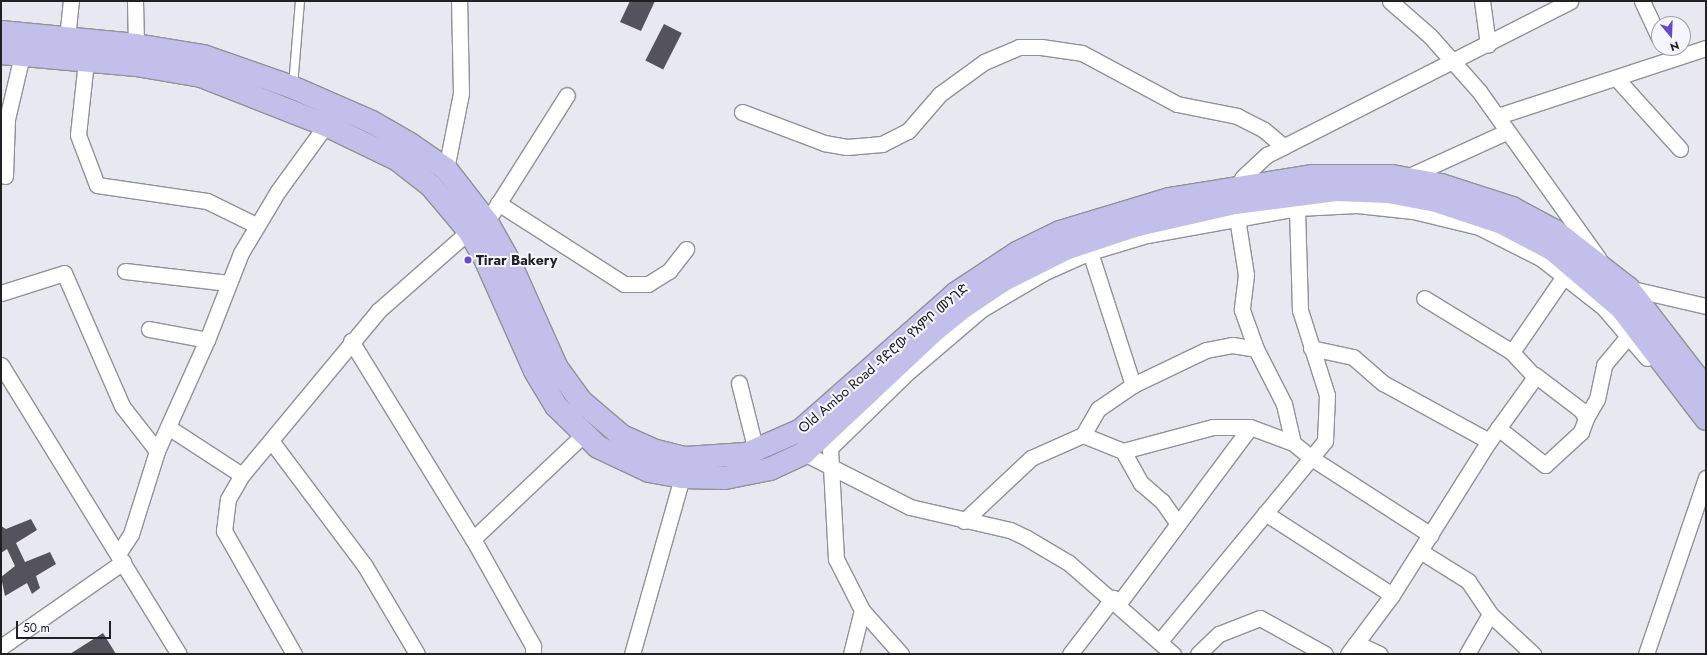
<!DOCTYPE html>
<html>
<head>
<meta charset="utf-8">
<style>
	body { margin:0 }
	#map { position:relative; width:1707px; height:655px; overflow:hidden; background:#e8e8f1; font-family:Jost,"Noto Sans Ethiopic",sans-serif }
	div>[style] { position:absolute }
	.building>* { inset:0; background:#54535b; transform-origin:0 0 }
	.roads { filter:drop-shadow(1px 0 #919199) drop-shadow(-1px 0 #919199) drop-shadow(0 1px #919199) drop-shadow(0 -1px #919199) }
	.lane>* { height:8px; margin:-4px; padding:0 4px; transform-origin:4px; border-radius:4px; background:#fff }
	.street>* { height:15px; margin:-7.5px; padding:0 7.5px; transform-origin:7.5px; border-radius:7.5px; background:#fff }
	.primary>* { height:22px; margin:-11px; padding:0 11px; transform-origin:11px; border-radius:11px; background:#c3bfeb }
	.dots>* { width:11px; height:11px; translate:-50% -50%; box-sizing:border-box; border:2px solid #f5f5fe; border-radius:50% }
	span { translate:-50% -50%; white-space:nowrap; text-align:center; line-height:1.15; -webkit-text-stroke:4px #f5f5fe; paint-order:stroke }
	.poi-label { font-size:14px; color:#212124; font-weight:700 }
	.left { translate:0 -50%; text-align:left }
	.street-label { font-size:14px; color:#212124 }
	.frame { position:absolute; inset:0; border:2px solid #212124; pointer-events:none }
	.north { position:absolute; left:1651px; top:16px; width:40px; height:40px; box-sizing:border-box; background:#f5f5fe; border:1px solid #a0a0a7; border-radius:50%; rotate:161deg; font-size:11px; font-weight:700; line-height:16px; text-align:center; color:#212124 }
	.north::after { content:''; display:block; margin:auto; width:14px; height:18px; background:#654cc5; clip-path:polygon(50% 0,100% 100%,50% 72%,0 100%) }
	.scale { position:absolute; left:16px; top:621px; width:95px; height:18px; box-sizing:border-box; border:2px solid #212124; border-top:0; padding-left:5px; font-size:12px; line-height:14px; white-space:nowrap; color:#212124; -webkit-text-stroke:3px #f5f5fe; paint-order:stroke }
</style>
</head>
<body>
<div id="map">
	<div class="building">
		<i style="clip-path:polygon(630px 1px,655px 1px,641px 31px,620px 22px)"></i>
		<i style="left:664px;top:24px;width:20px;height:41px;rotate:27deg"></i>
		<i style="clip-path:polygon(31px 519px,37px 530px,16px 543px,25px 562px,50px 552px,56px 564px,36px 576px,40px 588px,32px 594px,27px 583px,5px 596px,1px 577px,15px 566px,7px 549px,1px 553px,1px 526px,6px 529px)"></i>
		<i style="clip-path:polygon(103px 633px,116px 654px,70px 654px)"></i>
	</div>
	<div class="roads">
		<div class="lane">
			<i style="left:293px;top:86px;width:85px;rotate:-85.3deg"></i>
		</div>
		<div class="street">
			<i style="left:135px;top:1px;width:44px;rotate:88.7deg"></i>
			<i style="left:1390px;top:1px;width:53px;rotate:41.2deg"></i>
			<i style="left:1430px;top:36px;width:74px;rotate:48.3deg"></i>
			<i style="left:1479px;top:91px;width:206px;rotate:54.5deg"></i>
			<i style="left:1482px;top:1px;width:44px;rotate:82.2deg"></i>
			<i style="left:1642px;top:1px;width:40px;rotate:65deg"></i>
			<i style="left:67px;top:38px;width:37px;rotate:-84deg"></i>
			<i style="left:86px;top:61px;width:74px;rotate:96.2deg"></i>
			<i style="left:78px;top:135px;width:53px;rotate:69.2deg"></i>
			<i style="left:97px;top:185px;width:111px;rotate:8.3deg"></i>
			<i style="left:207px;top:201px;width:55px;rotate:26.1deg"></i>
			<i style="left:1617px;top:79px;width:94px;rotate:48deg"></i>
			<i style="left:742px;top:112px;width:88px;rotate:20.7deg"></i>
			<i style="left:824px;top:143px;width:23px;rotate:10deg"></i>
			<i style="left:847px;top:147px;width:35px;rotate:-5deg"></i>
			<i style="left:882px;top:144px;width:29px;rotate:-27deg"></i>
			<i style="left:908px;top:131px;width:49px;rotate:-49.1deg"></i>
			<i style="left:940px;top:94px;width:54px;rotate:-36deg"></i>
			<i style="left:984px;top:62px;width:38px;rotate:-23deg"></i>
			<i style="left:1019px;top:47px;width:22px"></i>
			<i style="left:1041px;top:47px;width:41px;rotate:8.3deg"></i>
			<i style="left:1082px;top:53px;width:108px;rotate:28.2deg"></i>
			<i style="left:1177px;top:104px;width:61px;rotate:11.3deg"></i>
			<i style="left:1237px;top:116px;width:30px;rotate:27deg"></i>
			<i style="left:1264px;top:130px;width:26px;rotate:40deg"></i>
			<i style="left:1498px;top:116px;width:219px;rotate:-18.1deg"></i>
			<i style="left:446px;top:169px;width:77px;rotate:-78.8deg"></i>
			<i style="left:461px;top:93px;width:92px;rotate:-91.2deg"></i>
			<i style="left:5px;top:176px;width:57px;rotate:-88deg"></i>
			<i style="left:7px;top:119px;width:66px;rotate:-76.8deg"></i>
			<i style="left:1405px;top:178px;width:111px;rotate:-24.5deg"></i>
			<i style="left:1234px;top:192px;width:17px;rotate:-59deg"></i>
			<i style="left:1243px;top:177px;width:33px;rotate:-43deg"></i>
			<i style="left:1267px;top:155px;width:340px;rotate:-26.9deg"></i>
			<i style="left:498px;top:203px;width:150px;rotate:32.7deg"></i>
			<i style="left:624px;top:284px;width:24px"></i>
			<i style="left:648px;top:284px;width:25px;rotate:-32deg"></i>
			<i style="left:669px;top:271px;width:28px;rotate:-52deg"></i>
			<i style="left:493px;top:212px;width:138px;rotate:-57.7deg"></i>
			<i style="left:1237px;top:218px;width:58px;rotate:81deg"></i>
			<i style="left:1246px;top:275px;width:35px;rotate:97deg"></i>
			<i style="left:1242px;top:310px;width:41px;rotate:70.3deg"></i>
			<i style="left:1256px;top:349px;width:62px;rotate:63deg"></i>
			<i style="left:1284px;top:404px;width:40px;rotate:77deg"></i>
			<i style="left:1090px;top:252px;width:140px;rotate:72.1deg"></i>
			<i style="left:125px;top:271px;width:104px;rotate:6.6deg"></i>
			<i style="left:1628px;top:288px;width:80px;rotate:13deg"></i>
			<i style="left:1px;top:293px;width:66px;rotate:-17.6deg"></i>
			<i style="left:64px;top:273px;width:145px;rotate:66.4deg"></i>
			<i style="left:122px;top:406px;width:57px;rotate:52.1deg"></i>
			<i style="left:149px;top:329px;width:59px;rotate:10.7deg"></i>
			<i style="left:351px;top:341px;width:233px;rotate:58.4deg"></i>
			<i style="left:473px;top:539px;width:123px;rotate:60.7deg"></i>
			<i style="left:533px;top:646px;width:8px;rotate:90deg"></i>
			<i style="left:1311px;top:348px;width:43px;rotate:12.1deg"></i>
			<i style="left:1353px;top:357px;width:40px;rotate:41deg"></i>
			<i style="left:1383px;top:383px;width:121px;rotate:28.7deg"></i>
			<i style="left:1512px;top:352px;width:93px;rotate:-55.5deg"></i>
			<i style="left:1px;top:365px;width:339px;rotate:58.4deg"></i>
			<i style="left:739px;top:383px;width:70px;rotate:76deg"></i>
			<i style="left:1586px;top:418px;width:22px;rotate:-60deg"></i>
			<i style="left:1597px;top:399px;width:35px;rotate:-78deg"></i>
			<i style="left:1604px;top:365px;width:38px;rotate:-50deg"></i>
			<i style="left:168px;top:427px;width:88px;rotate:33deg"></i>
			<i style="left:1498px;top:428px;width:60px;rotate:38.2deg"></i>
			<i style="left:1545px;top:465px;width:49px;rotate:-42.5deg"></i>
			<i style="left:1581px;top:432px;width:15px;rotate:-70deg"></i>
			<i style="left:1586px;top:418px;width:9px;rotate:-122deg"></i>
			<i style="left:1581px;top:410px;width:58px;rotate:-142.7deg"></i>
			<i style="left:1083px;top:435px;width:43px;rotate:21.8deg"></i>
			<i style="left:1123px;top:451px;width:93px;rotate:-14.9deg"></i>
			<i style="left:1213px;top:427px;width:37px"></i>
			<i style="left:1250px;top:427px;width:46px;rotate:20.4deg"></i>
			<i style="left:1293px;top:443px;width:26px;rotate:39deg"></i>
			<i style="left:1313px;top:459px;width:140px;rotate:32.8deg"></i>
			<i style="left:272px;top:442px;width:155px;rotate:53.1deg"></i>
			<i style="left:365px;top:566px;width:102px;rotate:59.4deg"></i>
			<i style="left:1123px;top:451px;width:37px;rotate:61deg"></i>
			<i style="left:1141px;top:483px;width:28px;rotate:41deg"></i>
			<i style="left:1162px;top:501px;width:28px;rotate:55deg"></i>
			<i style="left:804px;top:453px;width:119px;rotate:27deg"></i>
			<i style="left:910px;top:507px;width:103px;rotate:13deg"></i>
			<i style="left:1010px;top:530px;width:17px;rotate:25deg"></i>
			<i style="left:1025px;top:537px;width:51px;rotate:30.6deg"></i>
			<i style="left:1069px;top:563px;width:138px;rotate:41.2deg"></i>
			<i style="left:1265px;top:513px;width:151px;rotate:32.8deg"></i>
			<i style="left:964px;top:521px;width:92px;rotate:-43.2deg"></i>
			<i style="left:1031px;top:458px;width:57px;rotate:-23.9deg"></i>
			<i style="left:1083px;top:435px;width:30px;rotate:-60deg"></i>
			<i style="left:1098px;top:409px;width:42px;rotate:-34.4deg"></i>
			<i style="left:1133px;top:385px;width:81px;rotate:-25.6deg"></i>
			<i style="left:1206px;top:350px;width:26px;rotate:-11deg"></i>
			<i style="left:1232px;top:345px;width:24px;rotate:9deg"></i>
			<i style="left:473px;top:539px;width:151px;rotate:-43.4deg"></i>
			<i style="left:1420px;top:551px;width:57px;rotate:32deg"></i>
			<i style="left:1468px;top:581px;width:40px;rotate:56deg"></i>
			<i style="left:1490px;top:614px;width:59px;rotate:42.9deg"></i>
			<i style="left:118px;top:554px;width:24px;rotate:-57deg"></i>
			<i style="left:131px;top:534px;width:87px;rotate:-72.6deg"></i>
			<i style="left:157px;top:451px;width:122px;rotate:-65.8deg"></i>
			<i style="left:207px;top:340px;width:93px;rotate:-68.7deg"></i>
			<i style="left:241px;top:253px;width:72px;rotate:-59.2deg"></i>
			<i style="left:278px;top:191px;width:82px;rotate:-54deg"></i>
			<i style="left:1119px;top:603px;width:219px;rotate:-53.3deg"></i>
			<i style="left:1160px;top:641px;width:259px;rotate:-50.5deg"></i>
			<i style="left:1325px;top:441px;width:46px;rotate:-87.5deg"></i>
			<i style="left:1327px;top:395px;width:89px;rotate:-107.6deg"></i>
			<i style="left:1300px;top:310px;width:102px;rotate:-91.7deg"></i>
			<i style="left:1356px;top:643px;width:26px;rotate:25deg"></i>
			<i style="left:1px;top:647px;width:149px;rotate:-34.9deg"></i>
			<i style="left:294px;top:654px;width:142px;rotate:-119.6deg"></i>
			<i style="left:224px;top:531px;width:32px;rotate:-83deg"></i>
			<i style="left:228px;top:499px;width:28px;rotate:-60deg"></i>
			<i style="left:242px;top:475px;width:213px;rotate:-50.3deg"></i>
			<i style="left:378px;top:311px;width:121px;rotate:-41.3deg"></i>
			<i style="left:632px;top:654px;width:184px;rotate:-74.2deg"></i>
			<i style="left:851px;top:654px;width:45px;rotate:-76deg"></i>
			<i style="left:901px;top:654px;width:59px;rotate:-131.6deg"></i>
			<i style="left:862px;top:610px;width:57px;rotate:-117deg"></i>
			<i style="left:836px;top:559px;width:111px;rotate:-93.1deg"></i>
			<i style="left:830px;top:448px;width:109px;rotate:-44.3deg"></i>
			<i style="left:908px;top:372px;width:97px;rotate:-40.4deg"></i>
			<i style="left:982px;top:309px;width:71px;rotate:-30.5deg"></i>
			<i style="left:1043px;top:273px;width:51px;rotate:-24.1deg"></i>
			<i style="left:1090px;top:252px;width:59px;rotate:-16.6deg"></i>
			<i style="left:1147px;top:235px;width:152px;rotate:-10.2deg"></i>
			<i style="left:1297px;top:208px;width:60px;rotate:-2.9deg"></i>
			<i style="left:1357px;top:205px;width:56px;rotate:6.1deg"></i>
			<i style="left:1413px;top:211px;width:68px;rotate:13.6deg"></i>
			<i style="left:1479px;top:227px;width:71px;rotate:26.9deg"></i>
			<i style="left:1542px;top:259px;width:79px;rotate:38.3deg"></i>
			<i style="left:1604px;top:308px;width:66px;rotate:49.3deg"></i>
			<i style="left:1070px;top:654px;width:71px;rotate:-52.5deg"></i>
			<i style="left:1198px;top:654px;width:29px;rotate:-44deg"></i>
			<i style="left:1219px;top:634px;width:44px;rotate:-21.3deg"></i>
			<i style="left:1260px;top:618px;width:74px;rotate:29deg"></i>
			<i style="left:1348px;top:654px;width:74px;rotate:-53.3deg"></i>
			<i style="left:1392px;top:595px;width:182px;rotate:-57.8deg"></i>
			<i style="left:1489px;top:441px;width:79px;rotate:-54.3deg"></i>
			<i style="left:1535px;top:377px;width:34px;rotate:-133deg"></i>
			<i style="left:1512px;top:352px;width:103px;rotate:-148.5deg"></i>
			<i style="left:1467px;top:654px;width:46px;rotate:-60.1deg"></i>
			<i style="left:1646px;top:654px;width:186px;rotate:-71.2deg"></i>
		</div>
		<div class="primary">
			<i style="left:1px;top:32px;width:136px;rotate:5.5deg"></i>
			<i style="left:136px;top:45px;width:68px;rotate:9.3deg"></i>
			<i style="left:203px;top:56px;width:94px;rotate:19.2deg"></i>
			<i style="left:292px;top:87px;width:87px;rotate:23.6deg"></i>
			<i style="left:372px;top:122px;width:44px;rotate:30.1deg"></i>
			<i style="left:410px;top:144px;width:44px;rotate:34.8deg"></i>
			<i style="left:446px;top:169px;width:67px;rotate:52.3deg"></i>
			<i style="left:487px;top:222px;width:47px;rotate:60.7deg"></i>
			<i style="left:510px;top:263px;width:115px;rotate:65.9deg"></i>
			<i style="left:557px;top:368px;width:41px;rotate:54deg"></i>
			<i style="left:581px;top:401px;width:54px;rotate:40.5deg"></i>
			<i style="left:622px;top:436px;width:37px;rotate:24deg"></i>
			<i style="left:656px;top:451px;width:30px;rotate:14deg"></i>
			<i style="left:685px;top:458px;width:61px;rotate:-3.8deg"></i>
			<i style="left:746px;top:454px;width:60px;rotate:-23.6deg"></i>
			<i style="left:801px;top:430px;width:205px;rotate:-41.4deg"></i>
			<i style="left:955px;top:294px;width:74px;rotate:-33.5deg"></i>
			<i style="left:1017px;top:253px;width:48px;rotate:-26deg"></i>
			<i style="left:1060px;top:232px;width:114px;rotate:-16.8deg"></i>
			<i style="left:1169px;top:199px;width:146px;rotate:-9.1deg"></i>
			<i style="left:1313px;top:176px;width:79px"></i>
			<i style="left:1392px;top:176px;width:50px;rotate:10.4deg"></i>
			<i style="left:1441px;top:185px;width:75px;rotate:17.9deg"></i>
			<i style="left:1512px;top:208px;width:49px;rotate:28.1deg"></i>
			<i style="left:1555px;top:231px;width:93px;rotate:38deg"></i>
			<i style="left:1628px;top:288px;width:128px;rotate:52.3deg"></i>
			<i style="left:1px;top:53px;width:136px;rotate:5.1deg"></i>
			<i style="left:136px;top:65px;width:66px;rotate:9.6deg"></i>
			<i style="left:201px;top:76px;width:134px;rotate:21.4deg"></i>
			<i style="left:326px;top:125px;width:80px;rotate:25.9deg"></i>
			<i style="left:398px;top:160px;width:42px;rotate:38.2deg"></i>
			<i style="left:431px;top:186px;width:59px;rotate:49.8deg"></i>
			<i style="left:469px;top:231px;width:34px;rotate:60deg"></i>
			<i style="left:486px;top:261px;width:120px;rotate:66deg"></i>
			<i style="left:535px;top:371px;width:41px;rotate:59deg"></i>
			<i style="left:556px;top:406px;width:59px;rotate:44.3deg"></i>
			<i style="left:598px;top:447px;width:56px;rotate:25.2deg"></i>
			<i style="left:649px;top:471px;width:34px;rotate:10deg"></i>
			<i style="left:682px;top:477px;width:43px;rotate:1.3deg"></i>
			<i style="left:725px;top:478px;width:46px;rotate:-11.3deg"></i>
			<i style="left:770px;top:469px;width:38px;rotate:-25deg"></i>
			<i style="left:804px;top:453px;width:180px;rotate:-43.2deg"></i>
			<i style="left:935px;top:330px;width:38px;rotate:-39deg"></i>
			<i style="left:965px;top:306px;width:47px;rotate:-33.7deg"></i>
			<i style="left:1004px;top:280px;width:72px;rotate:-26.6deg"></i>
			<i style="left:1068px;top:248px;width:74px;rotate:-18.2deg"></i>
			<i style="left:1138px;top:225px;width:99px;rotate:-12.8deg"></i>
			<i style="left:1235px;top:203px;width:102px;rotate:-7.3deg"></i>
			<i style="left:1336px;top:190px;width:52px;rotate:2.2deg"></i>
			<i style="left:1388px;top:192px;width:49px;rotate:10.6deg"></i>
			<i style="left:1436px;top:201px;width:70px;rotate:18.4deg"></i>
			<i style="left:1502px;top:223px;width:58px;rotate:27.9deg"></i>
			<i style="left:1553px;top:250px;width:91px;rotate:40.5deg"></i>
			<i style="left:1622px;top:309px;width:138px;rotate:52.6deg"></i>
		</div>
	</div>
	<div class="dots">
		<i style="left:468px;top:260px;background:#654cc5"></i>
	</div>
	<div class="poi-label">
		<span class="left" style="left:476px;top:260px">Tirar Bakery</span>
	</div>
	<div class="street-label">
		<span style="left:883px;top:358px;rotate:-41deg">Old Ambo Road -የድሮው የአምቦ መንገድ</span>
	</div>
	<div class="frame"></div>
	<div class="north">N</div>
	<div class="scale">50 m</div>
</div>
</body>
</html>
